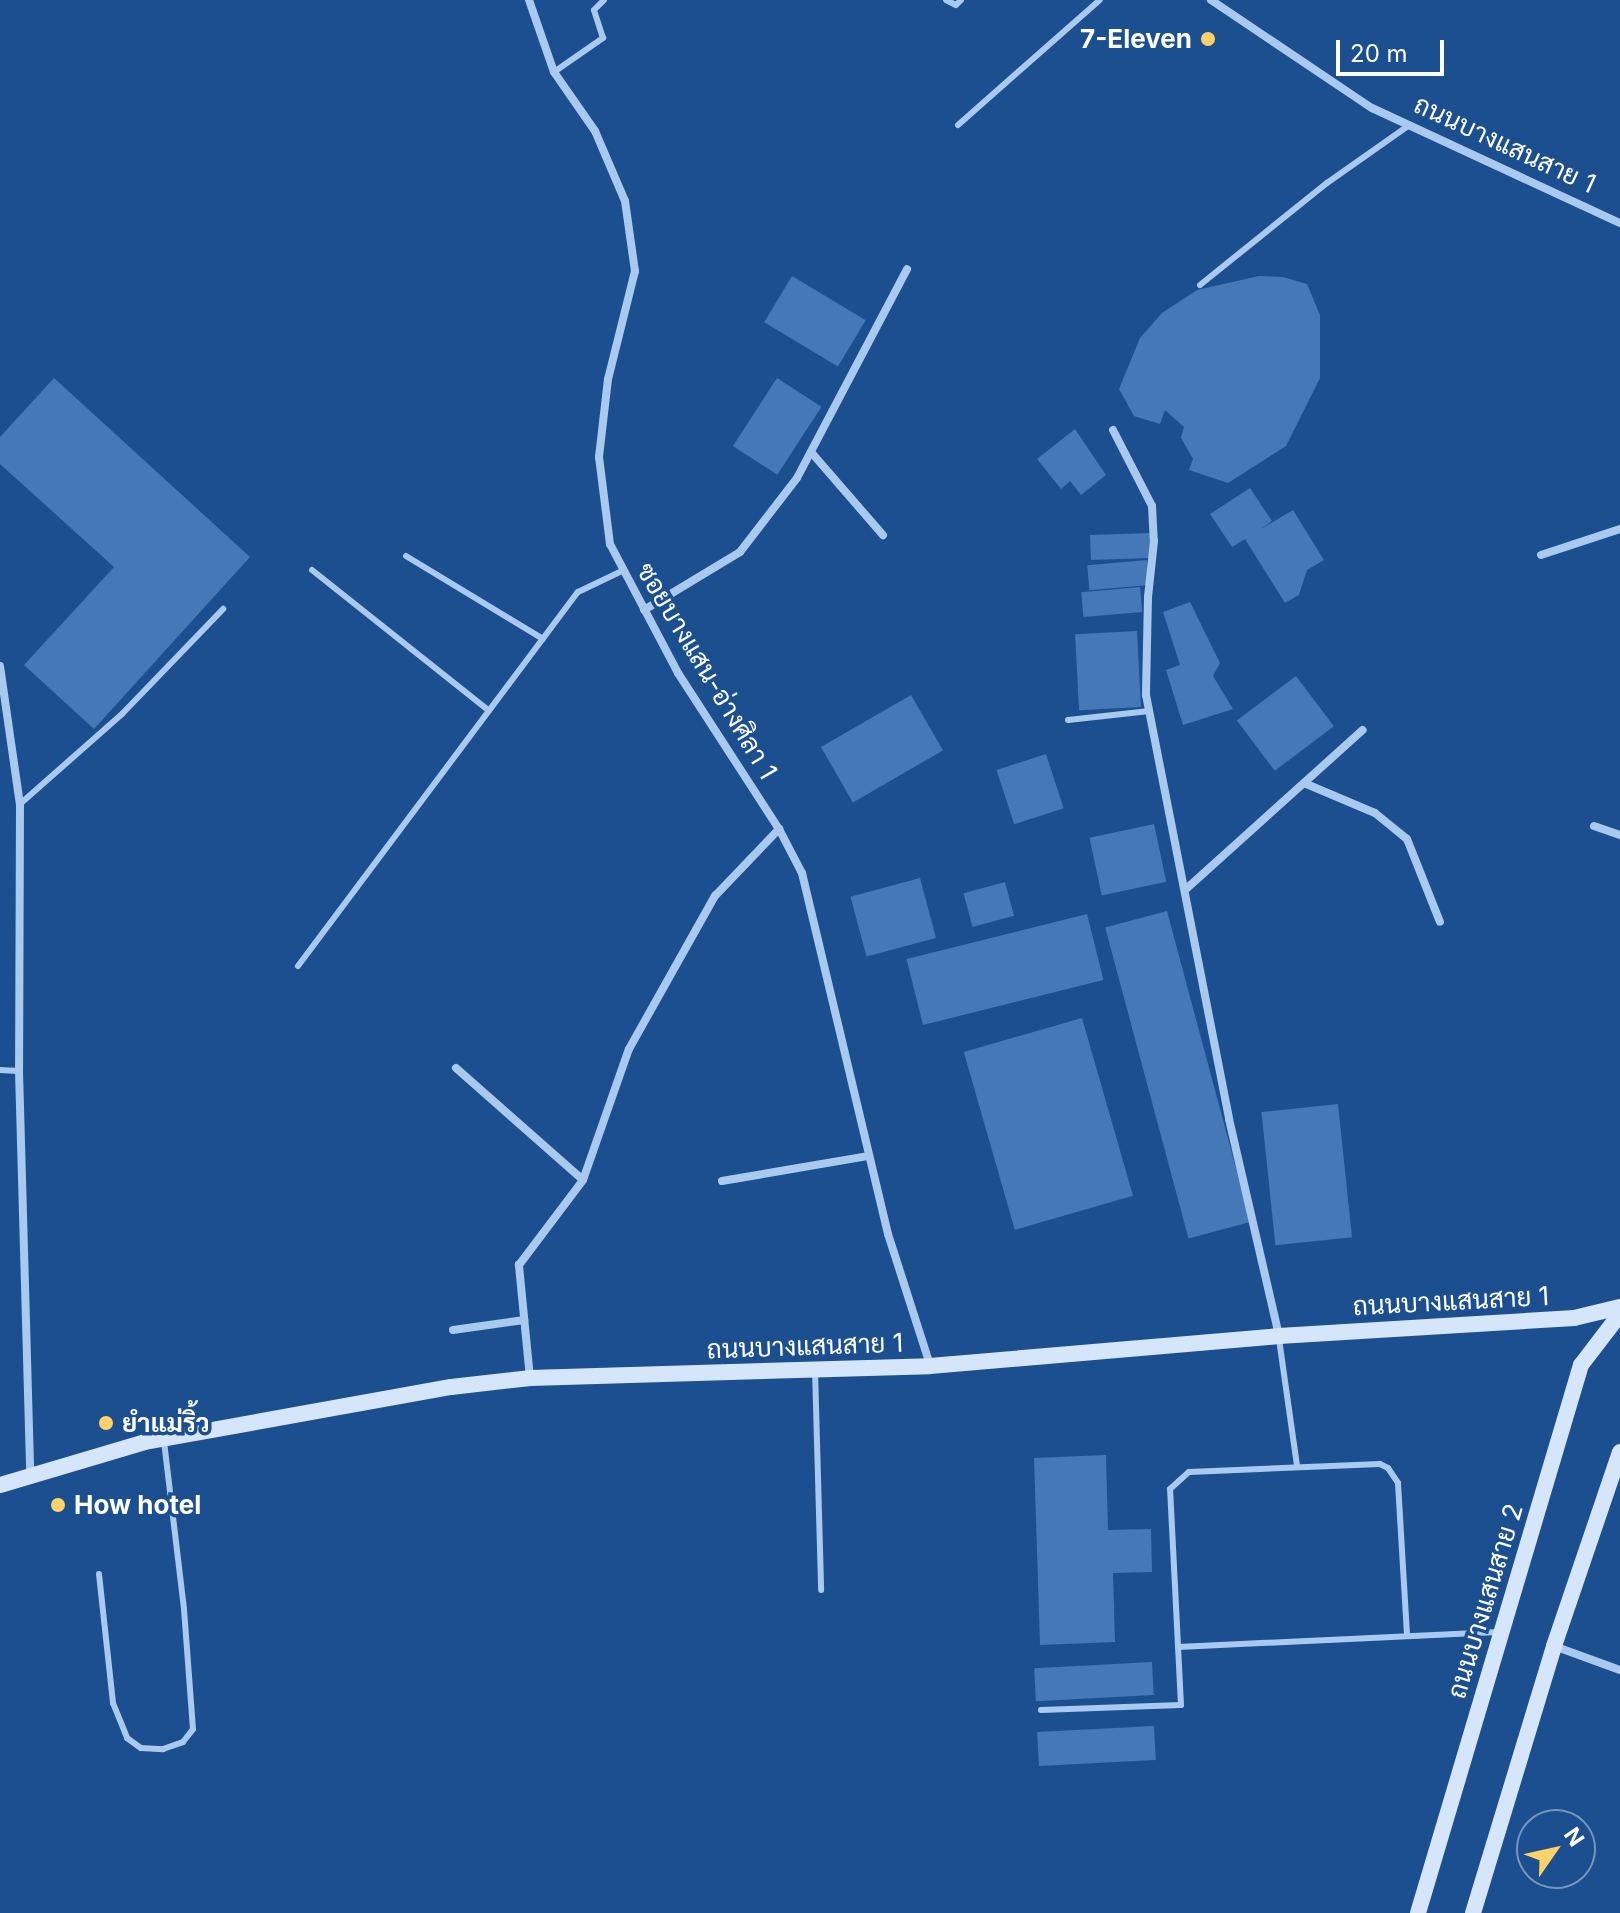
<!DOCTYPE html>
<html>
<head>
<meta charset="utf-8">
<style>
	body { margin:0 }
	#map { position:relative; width:1620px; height:1913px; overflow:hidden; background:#1b4f8f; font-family:Inter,Sarabun,sans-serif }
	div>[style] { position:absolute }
	.pier>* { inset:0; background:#1b4f8f }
	.building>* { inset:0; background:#4478b7; transform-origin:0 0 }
	.lane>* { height:6px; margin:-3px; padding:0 3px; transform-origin:3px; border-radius:3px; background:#a9c9ee }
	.street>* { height:8px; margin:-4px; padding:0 4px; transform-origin:4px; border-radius:4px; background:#a9c9ee }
	.secondary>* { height:16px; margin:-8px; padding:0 8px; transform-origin:8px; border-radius:8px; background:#d6e6fa }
	.dots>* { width:22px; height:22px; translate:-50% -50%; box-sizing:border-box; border:4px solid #1b4f8f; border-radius:50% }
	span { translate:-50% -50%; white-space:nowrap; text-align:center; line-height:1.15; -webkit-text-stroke:7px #1b4f8f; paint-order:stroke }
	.poi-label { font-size:26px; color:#fff; font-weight:700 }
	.right { translate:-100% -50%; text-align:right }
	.left { translate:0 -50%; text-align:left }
	.street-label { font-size:26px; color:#fff }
	.north { position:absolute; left:1516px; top:1809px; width:80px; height:80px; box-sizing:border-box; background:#1b4f8f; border:2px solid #7695bc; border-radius:50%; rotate:56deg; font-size:22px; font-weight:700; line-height:32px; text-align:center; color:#fff }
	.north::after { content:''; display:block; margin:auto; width:28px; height:36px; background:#ffd166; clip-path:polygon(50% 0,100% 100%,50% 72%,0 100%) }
	.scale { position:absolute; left:1336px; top:40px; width:108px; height:36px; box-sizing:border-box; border:4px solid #fff; border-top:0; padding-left:10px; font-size:24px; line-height:28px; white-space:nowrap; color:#fff; -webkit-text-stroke:6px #1b4f8f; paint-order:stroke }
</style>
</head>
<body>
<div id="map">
	<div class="pier">
		<i style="clip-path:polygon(1587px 0,1620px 0,1620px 35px,1579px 16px)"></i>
	</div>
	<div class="building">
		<i style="left:792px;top:276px;width:86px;height:54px;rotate:31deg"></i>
		<i style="clip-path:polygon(1259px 276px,1283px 277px,1307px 284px,1320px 315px,1320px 378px,1286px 446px,1228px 483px,1189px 470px,1193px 459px,1181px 438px,1184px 427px,1165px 410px,1160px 424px,1134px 416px,1119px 389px,1140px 338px,1162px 313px,1197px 290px)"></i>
		<i style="clip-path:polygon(54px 378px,250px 557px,94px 729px,24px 665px,114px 567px,0 464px,0 437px)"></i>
		<i style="left:777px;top:378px;width:53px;height:81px;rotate:33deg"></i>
		<i style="clip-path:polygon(1075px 429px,1106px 475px,1081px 495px,1070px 481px,1061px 489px,1037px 459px)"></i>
		<i style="clip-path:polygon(1250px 488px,1272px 521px,1261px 529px,1293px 510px,1324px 560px,1307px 570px,1299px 595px,1285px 603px,1245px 539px,1232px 547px,1210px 514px)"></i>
		<i style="left:1150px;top:533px;width:25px;height:60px;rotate:88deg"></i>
		<i style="left:1147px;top:560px;width:25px;height:60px;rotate:85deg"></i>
		<i style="left:1140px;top:587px;width:25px;height:59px;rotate:85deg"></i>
		<i style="clip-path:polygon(1190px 602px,1220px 663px,1213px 676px,1233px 709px,1183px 725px,1166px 670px,1180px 665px,1163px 612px)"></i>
		<i style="left:1137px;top:631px;width:76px;height:62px;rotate:87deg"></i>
		<i style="left:1296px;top:676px;width:63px;height:74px;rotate:53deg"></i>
		<i style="left:911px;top:695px;width:64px;height:104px;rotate:60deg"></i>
		<i style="left:1046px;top:754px;width:57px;height:52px;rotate:72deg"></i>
		<i style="left:1154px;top:824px;width:59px;height:66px;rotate:78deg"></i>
		<i style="left:920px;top:878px;width:62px;height:72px;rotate:75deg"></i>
		<i style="left:1005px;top:882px;width:35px;height:43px;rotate:75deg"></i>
		<i style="left:1167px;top:911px;width:322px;height:64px;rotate:75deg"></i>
		<i style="left:1087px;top:914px;width:68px;height:186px;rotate:76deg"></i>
		<i style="left:1082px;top:1018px;width:185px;height:123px;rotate:74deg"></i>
		<i style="left:1338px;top:1104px;width:134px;height:77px;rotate:84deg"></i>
		<i style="clip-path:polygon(1106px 1455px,1108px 1530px,1151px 1529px,1152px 1572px,1113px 1573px,1115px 1642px,1040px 1645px,1034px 1458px)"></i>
		<i style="left:1152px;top:1662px;width:33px;height:118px;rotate:87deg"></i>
		<i style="left:1154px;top:1726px;width:34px;height:117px;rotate:87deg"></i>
	</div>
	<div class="lane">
		<i style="left:946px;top:0;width:11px;rotate:27deg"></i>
		<i style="left:956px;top:5px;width:7px;rotate:-45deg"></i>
		<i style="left:554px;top:72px;width:60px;rotate:-34.8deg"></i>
		<i style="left:603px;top:38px;width:29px;rotate:-108deg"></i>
		<i style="left:594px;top:10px;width:14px;rotate:-45deg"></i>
		<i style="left:958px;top:125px;width:189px;rotate:-41.4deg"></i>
		<i style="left:1200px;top:285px;width:163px;rotate:-38.8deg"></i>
		<i style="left:1327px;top:183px;width:99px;rotate:-35.1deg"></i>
		<i style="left:406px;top:556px;width:160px;rotate:31.2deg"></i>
		<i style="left:312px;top:570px;width:226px;rotate:38.5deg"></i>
		<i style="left:1068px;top:720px;width:82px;rotate:-6.3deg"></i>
		<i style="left:20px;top:804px;width:136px;rotate:-41.4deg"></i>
		<i style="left:122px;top:714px;width:146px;rotate:-46.1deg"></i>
		<i style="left:298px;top:966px;width:467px;rotate:-53.2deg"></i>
		<i style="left:578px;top:592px;width:51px;rotate:-25.6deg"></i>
		<i style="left:0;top:1070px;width:19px;rotate:3deg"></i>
		<i style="left:1279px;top:1339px;width:128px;rotate:81.9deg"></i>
		<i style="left:815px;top:1370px;width:220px;rotate:88.4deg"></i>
		<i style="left:99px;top:1574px;width:130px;rotate:83.8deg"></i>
		<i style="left:113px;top:1703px;width:38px;rotate:68deg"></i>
		<i style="left:127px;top:1738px;width:17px;rotate:36deg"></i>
		<i style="left:141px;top:1748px;width:22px;rotate:3deg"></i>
		<i style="left:163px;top:1749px;width:21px;rotate:-19deg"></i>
		<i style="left:183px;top:1742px;width:16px;rotate:-52deg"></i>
		<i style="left:193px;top:1729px;width:120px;rotate:-94.3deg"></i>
		<i style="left:184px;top:1609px;width:168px;rotate:-96.8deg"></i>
		<i style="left:1178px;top:1647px;width:320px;rotate:-2.7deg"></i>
		<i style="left:1041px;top:1710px;width:140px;rotate:-2deg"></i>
		<i style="left:1181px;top:1705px;width:216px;rotate:-92.9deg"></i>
		<i style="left:1170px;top:1489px;width:25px;rotate:-42deg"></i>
		<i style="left:1189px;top:1472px;width:191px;rotate:-2.4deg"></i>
		<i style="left:1380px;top:1464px;width:9px;rotate:27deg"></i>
		<i style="left:1388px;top:1468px;width:18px;rotate:56deg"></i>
		<i style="left:1398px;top:1483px;width:153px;rotate:86.6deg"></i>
	</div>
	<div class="street">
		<i style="left:529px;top:0;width:76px;rotate:70.9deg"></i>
		<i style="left:554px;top:72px;width:72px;rotate:55.2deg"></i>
		<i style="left:595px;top:131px;width:76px;rotate:66.8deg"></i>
		<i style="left:625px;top:201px;width:71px;rotate:81.9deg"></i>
		<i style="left:635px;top:271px;width:111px;rotate:104deg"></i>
		<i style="left:608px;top:379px;width:79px;rotate:96.6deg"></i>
		<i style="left:599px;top:457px;width:88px;rotate:82.8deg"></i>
		<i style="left:610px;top:544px;width:146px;rotate:62.2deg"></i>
		<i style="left:678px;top:673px;width:186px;rotate:57.1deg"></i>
		<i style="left:779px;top:829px;width:50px;rotate:62.4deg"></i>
		<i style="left:802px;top:873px;width:371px;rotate:76.6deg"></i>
		<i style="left:888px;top:1234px;width:138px;rotate:72.2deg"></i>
		<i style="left:1211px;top:0;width:194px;rotate:33.9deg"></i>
		<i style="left:1372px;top:108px;width:273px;rotate:24.9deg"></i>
		<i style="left:1113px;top:430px;width:85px;rotate:62.8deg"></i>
		<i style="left:1152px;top:506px;width:35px;rotate:87deg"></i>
		<i style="left:1154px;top:541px;width:56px;rotate:96.1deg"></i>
		<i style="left:1148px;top:597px;width:98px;rotate:91.2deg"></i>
		<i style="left:1146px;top:695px;width:432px;rotate:78.9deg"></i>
		<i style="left:1229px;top:1119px;width:223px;rotate:77deg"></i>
		<i style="left:811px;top:452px;width:110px;rotate:49.1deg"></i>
		<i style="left:1541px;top:555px;width:83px;rotate:-18.2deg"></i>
		<i style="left:644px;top:610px;width:112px;rotate:-31.1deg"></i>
		<i style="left:740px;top:552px;width:93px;rotate:-52.4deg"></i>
		<i style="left:797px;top:478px;width:236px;rotate:-62.2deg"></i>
		<i style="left:0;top:666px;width:139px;rotate:81.8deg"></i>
		<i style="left:20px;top:804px;width:267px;rotate:90.2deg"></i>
		<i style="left:19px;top:1071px;width:405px;rotate:88.4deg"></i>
		<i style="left:1304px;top:783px;width:77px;rotate:22.9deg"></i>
		<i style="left:1375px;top:813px;width:41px;rotate:39.1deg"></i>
		<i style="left:1407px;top:839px;width:89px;rotate:68.3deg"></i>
		<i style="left:1594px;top:826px;width:28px;rotate:19deg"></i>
		<i style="left:1185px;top:890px;width:239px;rotate:-42deg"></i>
		<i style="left:456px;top:1068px;width:169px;rotate:41.4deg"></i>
		<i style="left:722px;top:1181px;width:149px;rotate:-9.7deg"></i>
		<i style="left:453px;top:1330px;width:72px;rotate:-8deg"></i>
		<i style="left:530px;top:1378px;width:114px;rotate:-95.6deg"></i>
		<i style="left:519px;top:1265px;width:106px;rotate:-53deg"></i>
		<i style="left:583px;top:1180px;width:139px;rotate:-70.7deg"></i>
		<i style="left:629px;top:1049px;width:176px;rotate:-60.7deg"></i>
		<i style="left:715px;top:896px;width:93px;rotate:-46.3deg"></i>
		<i style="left:1554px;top:1646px;width:70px;rotate:20deg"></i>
	</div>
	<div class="secondary">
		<i style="left:0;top:1485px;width:151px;rotate:-16.5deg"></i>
		<i style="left:145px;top:1442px;width:311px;rotate:-10.2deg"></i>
		<i style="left:451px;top:1387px;width:80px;rotate:-6.5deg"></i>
		<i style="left:530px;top:1378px;width:400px;rotate:-1.7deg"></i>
		<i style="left:930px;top:1366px;width:350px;rotate:-4.9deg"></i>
		<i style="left:1279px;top:1336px;width:296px;rotate:-3.5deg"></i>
		<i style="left:1574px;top:1318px;width:47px;rotate:-13.4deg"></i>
		<i style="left:1418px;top:1913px;width:572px;rotate:-73.44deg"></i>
		<i style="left:1581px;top:1365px;width:64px;rotate:-52.6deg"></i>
		<i style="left:1473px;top:1913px;width:279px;rotate:-73.1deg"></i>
		<i style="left:1554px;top:1646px;width:205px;rotate:-71.2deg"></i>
	</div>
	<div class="dots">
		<i style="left:1208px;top:39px;background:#ffd166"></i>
		<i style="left:106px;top:1423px;background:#ffd166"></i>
		<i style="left:58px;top:1505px;background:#ffd166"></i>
	</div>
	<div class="poi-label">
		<span class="right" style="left:1192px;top:39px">7-Eleven</span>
		<span class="left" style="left:122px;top:1423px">ยำแม่ริ้ว</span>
		<span class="left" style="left:74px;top:1505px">How hotel</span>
	</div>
	<div class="street-label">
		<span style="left:1505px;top:144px;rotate:25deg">ถนนบางแสนสาย 1</span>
		<span style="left:707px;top:671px;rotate:59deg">ซอยบางแสน-อ่างศิลา 1</span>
		<span style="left:1451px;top:1301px;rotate:-3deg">ถนนบางแสนสาย 1</span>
		<span style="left:805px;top:1346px;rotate:-2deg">ถนนบางแสนสาย 1</span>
		<span style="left:1485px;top:1601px;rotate:-73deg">ถนนบางแสนสาย 2</span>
	</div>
	<div class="north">N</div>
	<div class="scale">20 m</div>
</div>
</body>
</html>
